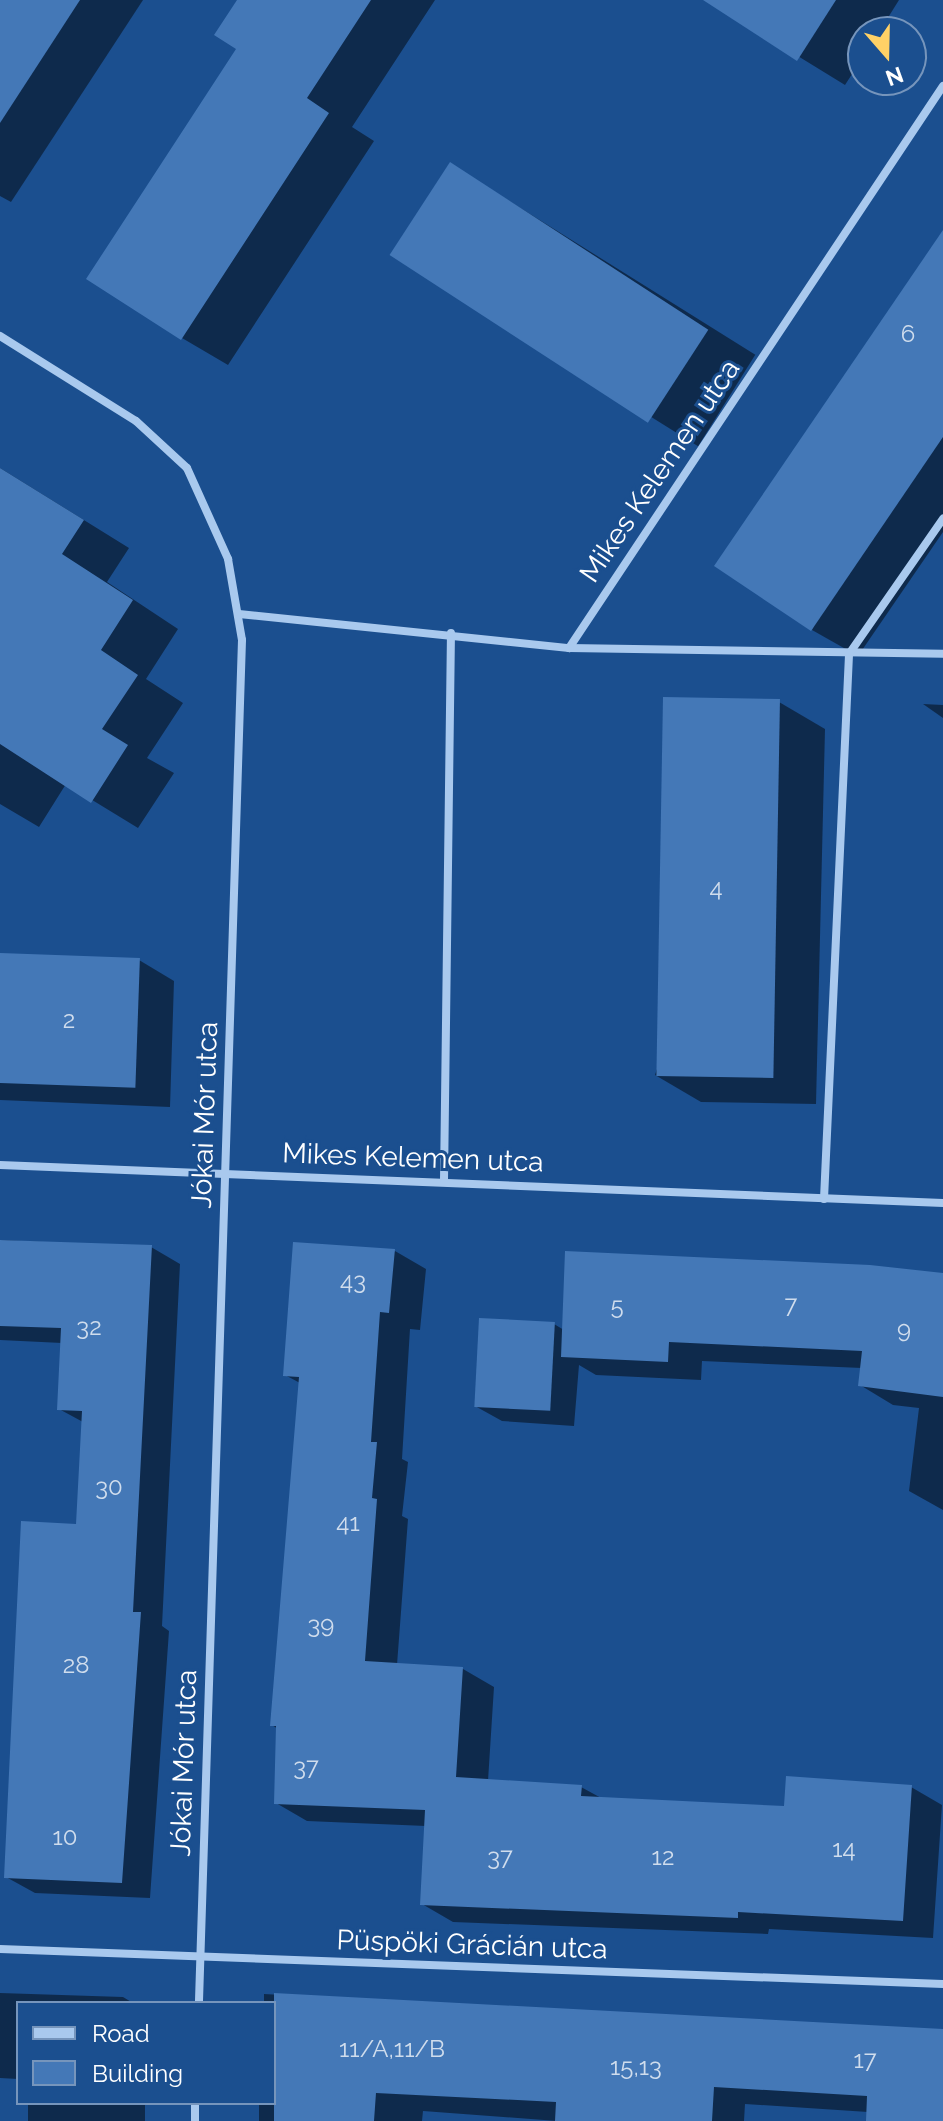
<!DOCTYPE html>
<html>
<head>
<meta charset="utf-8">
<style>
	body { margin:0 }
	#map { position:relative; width:943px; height:2121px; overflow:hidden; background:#1b4f8f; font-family:Raleway,sans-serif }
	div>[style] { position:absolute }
	.shadow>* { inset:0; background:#0007; transform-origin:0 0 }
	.building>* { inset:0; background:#4478b7; transform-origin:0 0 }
	.street>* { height:8px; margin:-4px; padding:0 4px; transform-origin:4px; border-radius:4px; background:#a9c9ee }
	span { translate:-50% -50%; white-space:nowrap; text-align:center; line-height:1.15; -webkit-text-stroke:6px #1b4f8f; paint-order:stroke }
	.number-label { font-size:24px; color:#d0dded }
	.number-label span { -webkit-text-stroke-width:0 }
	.street-label { font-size:28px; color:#fff }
	.legend { position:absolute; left:16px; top:2001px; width:260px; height:104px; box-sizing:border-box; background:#1b4f8f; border:2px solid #7695bc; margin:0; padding:10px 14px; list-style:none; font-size:24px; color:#fff }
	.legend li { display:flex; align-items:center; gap:16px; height:40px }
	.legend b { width:40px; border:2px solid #7695bc }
	.north { position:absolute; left:847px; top:16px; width:80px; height:80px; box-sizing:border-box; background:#1b4f8f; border:2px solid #7695bc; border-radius:50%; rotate:160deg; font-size:22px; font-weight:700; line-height:32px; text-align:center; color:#fff }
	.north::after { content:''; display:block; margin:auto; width:28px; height:36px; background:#ffd166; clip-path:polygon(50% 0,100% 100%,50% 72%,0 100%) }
</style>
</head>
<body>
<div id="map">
	<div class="shadow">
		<i style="clip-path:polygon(0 0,143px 0,11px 202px,0 196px)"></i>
		<i style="clip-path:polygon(239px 0,435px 0,352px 127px,374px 141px,228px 365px,182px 338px,239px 48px)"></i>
		<i style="clip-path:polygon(707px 0,899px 0,879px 32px,863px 32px,863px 57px,845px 85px)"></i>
		<i style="left:450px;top:164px;width:360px;height:108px;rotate:32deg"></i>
		<i style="clip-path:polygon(943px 234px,943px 532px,858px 656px,812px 630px)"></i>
		<i style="clip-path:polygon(0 468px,129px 548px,107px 582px,178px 629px,146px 679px,183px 703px,147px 758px,174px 773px,138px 828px,66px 784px,39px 827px,0 804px)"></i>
		<i style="clip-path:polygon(779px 702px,825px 729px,816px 1104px,701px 1102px,655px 1075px)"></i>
		<i style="clip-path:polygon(923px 704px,943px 705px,943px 718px)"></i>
		<i style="clip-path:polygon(0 955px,139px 960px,174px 981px,170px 1107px,0 1100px)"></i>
		<i style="clip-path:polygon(0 1240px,151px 1247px,180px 1264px,162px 1626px,169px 1631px,150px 1898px,35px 1893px,6px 1877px,78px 1526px,83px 1422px,59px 1409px,62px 1343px,0 1340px)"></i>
		<i style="clip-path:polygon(395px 1251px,426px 1269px,420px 1330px,410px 1329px,402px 1459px,408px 1462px,402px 1516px,408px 1519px,397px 1665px,463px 1669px,494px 1687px,488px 1781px,581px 1787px,603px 1799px,786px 1808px,911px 1787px,942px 1805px,933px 1938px,769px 1929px,768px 1934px,453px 1922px,422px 1904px,426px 1826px,307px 1821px,276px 1803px,278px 1729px,272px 1725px,300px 1383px,285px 1375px)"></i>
		<i style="clip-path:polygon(943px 1275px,943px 1510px,909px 1491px,919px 1408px,893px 1405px,860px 1385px,862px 1368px,702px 1361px,701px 1380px,596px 1375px,579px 1365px,574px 1426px,502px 1421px,475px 1406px,554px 1324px,564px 1330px)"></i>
		<i style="clip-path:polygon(0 1993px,123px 1997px,133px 2003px,18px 2003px,18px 2079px,0 2078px)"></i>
		<i style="clip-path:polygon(264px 1994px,943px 2031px,943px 2121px,868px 2121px,868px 2112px,745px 2104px,744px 2121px,557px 2121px,423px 2111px,422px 2121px,259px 2121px,259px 2103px,274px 2103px,274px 2003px,264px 2003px)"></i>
		<i style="left:28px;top:2103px;width:117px;height:18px"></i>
	</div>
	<div class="building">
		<i style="clip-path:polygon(0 0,80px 0,0 123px)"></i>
		<i style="clip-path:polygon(237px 0,371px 0,307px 98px,329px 113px,181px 340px,86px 279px,236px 49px,214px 35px)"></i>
		<i style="clip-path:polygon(703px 0,836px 0,797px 61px)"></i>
		<i style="left:450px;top:162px;width:308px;height:111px;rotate:33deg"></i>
		<i style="clip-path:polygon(943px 230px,943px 437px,811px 631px,714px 566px)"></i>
		<i style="clip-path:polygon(0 468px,84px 520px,62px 554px,133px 600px,101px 650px,138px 675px,102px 729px,128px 745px,91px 803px,0 744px)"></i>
		<i style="left:663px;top:697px;width:117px;height:379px;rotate:1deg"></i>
		<i style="left:0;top:953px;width:140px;height:130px;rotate:2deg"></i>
		<i style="clip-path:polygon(0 1240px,152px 1245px,133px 1612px,141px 1612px,122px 1883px,4px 1878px,21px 1521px,76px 1524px,82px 1411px,57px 1410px,61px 1328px,0 1326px)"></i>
		<i style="clip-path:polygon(293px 1242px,395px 1249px,389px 1313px,380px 1312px,371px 1442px,377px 1442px,372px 1498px,377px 1499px,365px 1661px,463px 1667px,456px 1777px,582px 1785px,581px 1796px,784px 1806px,786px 1776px,912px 1785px,903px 1921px,738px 1912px,738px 1918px,420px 1905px,425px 1810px,274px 1804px,276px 1726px,270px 1726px,299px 1377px,283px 1376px)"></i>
		<i style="clip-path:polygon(565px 1251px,870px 1265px,943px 1273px,943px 1397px,858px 1386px,862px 1351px,669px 1342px,668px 1362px,561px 1357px)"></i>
		<i style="left:479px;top:1318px;width:76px;height:89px;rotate:3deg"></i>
		<i style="clip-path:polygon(274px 1993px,943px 2029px,943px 2121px,866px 2121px,867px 2096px,714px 2087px,712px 2121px,555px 2121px,556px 2102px,376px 2093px,374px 2121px,274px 2121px)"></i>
	</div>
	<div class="street">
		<i style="left:943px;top:86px;width:675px;rotate:123.64deg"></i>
		<i style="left:569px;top:648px;width:374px;rotate:0.9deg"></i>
		<i style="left:0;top:336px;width:160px;rotate:32deg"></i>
		<i style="left:136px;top:421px;width:69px;rotate:42.7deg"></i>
		<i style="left:187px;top:468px;width:100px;rotate:65.7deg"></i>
		<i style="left:228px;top:559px;width:82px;rotate:80.2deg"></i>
		<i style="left:242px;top:640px;width:1364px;rotate:91.81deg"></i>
		<i style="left:239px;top:614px;width:332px;rotate:5.9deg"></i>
		<i style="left:0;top:1165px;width:944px;rotate:2.31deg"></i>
		<i style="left:444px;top:1180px;width:547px;rotate:-89.27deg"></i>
		<i style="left:824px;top:1199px;width:546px;rotate:-87.37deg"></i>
		<i style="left:849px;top:654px;width:165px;rotate:-55.2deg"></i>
		<i style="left:0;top:1949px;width:944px;rotate:2.13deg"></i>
		<i style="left:195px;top:2121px;width:18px;rotate:-90deg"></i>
	</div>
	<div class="number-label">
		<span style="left:908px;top:334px">6</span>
		<span style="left:716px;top:888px">4</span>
		<span style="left:69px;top:1020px">2</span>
		<span style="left:353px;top:1281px">43</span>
		<span style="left:791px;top:1305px">7</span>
		<span style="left:617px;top:1306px">5</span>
		<span style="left:89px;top:1327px">32</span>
		<span style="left:904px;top:1330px">9</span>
		<span style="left:109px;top:1487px">30</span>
		<span style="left:348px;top:1523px">41</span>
		<span style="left:321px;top:1625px">39</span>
		<span style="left:76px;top:1665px">28</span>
		<span style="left:306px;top:1767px">37</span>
		<span style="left:65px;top:1837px">10</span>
		<span style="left:844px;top:1849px">14</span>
		<span style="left:500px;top:1857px">37</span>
		<span style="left:663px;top:1857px">12</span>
		<span style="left:392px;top:2049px">11/A,11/B</span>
		<span style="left:865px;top:2060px">17</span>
		<span style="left:636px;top:2067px">15,13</span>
	</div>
	<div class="street-label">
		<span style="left:660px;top:471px;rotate:-56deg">Mikes Kelemen utca</span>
		<span style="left:205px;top:1115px;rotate:-88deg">Jókai Mór utca</span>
		<span style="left:413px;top:1158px;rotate:2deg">Mikes Kelemen utca</span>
		<span style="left:184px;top:1763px;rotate:-88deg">Jókai Mór utca</span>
		<span style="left:472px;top:1945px;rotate:2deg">Püspöki Grácián utca</span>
	</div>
	<ul class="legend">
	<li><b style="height:10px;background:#a9c9ee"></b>Road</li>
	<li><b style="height:22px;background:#4478b7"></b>Building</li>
	</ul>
	<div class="north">N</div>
</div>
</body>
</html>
